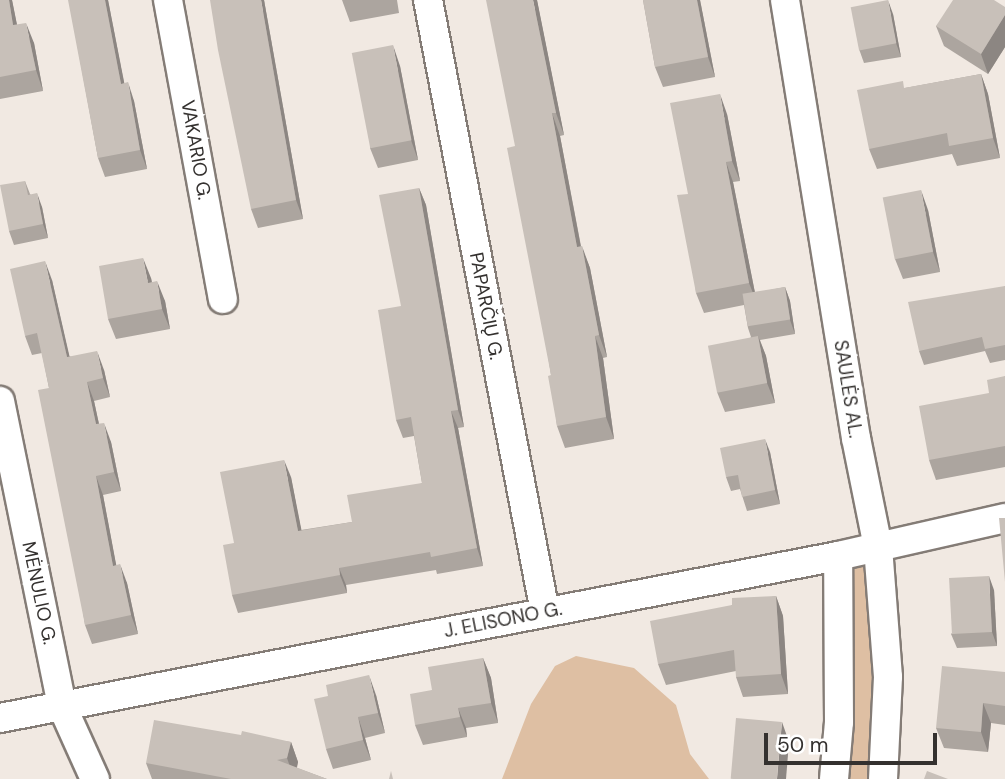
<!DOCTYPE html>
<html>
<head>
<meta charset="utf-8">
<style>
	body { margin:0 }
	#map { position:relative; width:1005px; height:779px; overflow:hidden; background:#f1e9e2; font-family:"DM Sans",sans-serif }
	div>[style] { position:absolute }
	.green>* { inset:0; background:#debfa3 }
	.roads { filter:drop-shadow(2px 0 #847c76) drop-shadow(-2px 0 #847c76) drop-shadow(0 2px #847c76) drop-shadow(0 -2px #847c76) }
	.minor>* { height:28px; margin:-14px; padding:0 14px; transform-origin:14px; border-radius:14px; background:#fff }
	.wall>* { inset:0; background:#aca59f }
	.shaded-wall>* { inset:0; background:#8c8682 }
	.building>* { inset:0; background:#c8c0b9; transform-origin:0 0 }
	span { translate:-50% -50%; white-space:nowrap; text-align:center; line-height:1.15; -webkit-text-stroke:7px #fff; paint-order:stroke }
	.street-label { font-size:19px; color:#34312f }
	.scale { position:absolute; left:764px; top:733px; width:173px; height:32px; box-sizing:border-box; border:4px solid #34312f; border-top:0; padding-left:9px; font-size:21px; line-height:24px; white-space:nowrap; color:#34312f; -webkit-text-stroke:5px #fff; paint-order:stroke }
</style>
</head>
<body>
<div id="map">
	<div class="green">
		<i style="clip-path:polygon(855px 557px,874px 567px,876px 779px,839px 779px,843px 574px)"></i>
		<i style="clip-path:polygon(576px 656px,634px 668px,676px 705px,690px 754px,709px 779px,502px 779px,531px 704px,555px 666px)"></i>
	</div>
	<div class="roads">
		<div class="minor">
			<i style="left:168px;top:0;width:304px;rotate:79.6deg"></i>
			<i style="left:428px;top:0;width:623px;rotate:79.18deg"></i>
			<i style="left:785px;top:0;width:444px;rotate:80.8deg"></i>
			<i style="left:856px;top:438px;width:111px;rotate:78.6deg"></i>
			<i style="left:878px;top:547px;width:130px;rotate:85.6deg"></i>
			<i style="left:888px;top:677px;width:102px;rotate:92.8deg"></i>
			<i style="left:0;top:401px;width:311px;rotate:78.5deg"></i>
			<i style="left:62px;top:706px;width:80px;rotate:65.7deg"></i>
			<i style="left:0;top:718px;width:854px;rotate:-10.94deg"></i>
			<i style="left:838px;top:556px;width:171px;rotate:-12.8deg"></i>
			<i style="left:834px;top:779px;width:57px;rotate:-85deg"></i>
			<i style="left:839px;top:722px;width:166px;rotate:-90.3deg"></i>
		</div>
	</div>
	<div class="wall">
		<i style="clip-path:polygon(0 0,12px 0,17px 25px,34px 43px,43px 91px,0 99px)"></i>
		<i style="clip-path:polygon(66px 0,108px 0,124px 83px,134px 101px,147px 169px,105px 177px,98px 158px,69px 0)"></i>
		<i style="clip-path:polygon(264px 0,303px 219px,258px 228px,251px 209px)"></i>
		<i style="clip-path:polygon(342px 0,397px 0,399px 13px,350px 22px)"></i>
		<i style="clip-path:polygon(537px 0,564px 135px,560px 136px,581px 246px,590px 268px,607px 357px,603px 358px,614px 439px,565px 448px,557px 426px,551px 375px,515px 146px)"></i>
		<i style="clip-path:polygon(643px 0,700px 0,715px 77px,663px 87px,655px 67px)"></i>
		<i style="clip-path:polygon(1005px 7px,1005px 47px,988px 74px,944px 46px,936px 26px)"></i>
		<i style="clip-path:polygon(893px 14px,901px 57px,864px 63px,859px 49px)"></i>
		<i style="clip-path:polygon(400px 66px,418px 160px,378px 168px,370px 148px)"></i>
		<i style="clip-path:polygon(981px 74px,988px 94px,1000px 158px,957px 166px,952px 154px,877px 169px,869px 149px,905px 88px)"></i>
		<i style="clip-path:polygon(727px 114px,740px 181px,733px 182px,755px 293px,785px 287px,790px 301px,795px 334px,760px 340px,766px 356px,775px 403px,725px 412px,717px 392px,751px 337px,748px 328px,744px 305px,704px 313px,696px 293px,688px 194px)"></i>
		<i style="clip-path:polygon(25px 181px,30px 194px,42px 207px,48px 238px,14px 245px,9px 231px)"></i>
		<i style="clip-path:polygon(419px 188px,426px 205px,464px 427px,458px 428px,483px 566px,437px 574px,436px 570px,346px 585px,347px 593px,238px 613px,232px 595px,234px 543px,291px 477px,301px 530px,352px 522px,422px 483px,414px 436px,403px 438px,396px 420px,401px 306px)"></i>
		<i style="clip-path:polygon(928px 210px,940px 272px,903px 279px,895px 259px)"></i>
		<i style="clip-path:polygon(151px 278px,152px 282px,165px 301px,170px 329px,116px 339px,108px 319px)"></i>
		<i style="clip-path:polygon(52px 280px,69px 356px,104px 370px,110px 397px,94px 401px,99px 424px,111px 442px,121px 491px,103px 495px,116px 565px,127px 583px,138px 634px,92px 644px,85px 625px,49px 388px,42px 353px,32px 355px,25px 336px)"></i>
		<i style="clip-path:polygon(1005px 286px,1005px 360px,990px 363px,985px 351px,924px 365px,919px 351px)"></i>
		<i style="clip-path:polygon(1005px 376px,1005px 467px,936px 480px,929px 460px)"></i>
		<i style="clip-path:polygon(770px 452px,780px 504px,747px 511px,740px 489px,731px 491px,726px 477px)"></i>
		<i style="clip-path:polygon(994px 590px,997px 646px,957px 648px,951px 634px)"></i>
		<i style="clip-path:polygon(776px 596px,783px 616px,788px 694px,743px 697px,736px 677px,736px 671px,666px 685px,658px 664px,732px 605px)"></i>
		<i style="clip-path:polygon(483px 658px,491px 678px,498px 723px,466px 728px,467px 737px,423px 745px,415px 725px,432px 690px)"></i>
		<i style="clip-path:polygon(1005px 672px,1005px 725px,991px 723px,988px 752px,944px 748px,936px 728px)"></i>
		<i style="clip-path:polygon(376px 695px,385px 733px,365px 738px,371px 760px,333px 769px,326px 749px)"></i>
		<i style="clip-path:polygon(241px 735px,291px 742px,298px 762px,297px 768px,327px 779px,152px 779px,146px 763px)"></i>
	</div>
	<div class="shaded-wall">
		<i style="clip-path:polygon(9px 0,12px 0,21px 45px,13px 25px)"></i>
		<i style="clip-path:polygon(105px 0,108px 0,128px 102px,121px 84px)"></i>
		<i style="clip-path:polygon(261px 0,264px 0,303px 219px,296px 200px)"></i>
		<i style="clip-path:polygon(533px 0,537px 0,564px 135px,556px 113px)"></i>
		<i style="clip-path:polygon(697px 0,700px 0,715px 77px,708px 57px)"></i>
		<i style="clip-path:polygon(888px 0,893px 14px,901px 57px,896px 43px)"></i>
		<i style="clip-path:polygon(1005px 15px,1005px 47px,988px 74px,981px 54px)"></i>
		<i style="clip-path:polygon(26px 23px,34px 43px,43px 91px,36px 70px)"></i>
		<i style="clip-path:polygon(393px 45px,400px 66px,418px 160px,411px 140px)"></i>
		<i style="clip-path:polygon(981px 74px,988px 94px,1000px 158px,993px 138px)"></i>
		<i style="clip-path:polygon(128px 82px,134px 101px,147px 169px,140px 150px)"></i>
		<i style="clip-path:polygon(720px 94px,727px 114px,740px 181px,732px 161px)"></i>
		<i style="clip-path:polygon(552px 113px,560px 136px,585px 269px,577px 247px)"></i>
		<i style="clip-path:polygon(726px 162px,733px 182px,757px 303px,749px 283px)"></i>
		<i style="clip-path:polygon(419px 188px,426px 205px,464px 427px,458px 410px)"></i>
		<i style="clip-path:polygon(921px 190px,928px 210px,940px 272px,933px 252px)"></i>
		<i style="clip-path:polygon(37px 193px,42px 207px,48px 238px,43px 224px)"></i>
		<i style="clip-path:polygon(582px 246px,590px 268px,607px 357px,599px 335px)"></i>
		<i style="clip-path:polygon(143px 258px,151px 278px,155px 303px,148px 283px)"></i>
		<i style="clip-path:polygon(45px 261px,52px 280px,74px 376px,67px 357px)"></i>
		<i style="clip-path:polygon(157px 281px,165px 301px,170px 329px,162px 309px)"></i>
		<i style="clip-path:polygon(785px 287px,790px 301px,795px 334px,790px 320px)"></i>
		<i style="clip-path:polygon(595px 336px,603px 358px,614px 439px,606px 417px)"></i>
		<i style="clip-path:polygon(758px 336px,766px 356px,775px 403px,767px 383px)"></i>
		<i style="clip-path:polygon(97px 351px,104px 370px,110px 397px,103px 378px)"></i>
		<i style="clip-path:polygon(87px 382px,94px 401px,103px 443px,96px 424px)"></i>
		<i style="clip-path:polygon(451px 411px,458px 428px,483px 566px,477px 548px)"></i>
		<i style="clip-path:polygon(104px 423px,111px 442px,121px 491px,114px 472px)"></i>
		<i style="clip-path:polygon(765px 439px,770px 452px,780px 504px,775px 490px)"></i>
		<i style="clip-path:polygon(284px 460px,291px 477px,305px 548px,298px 531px)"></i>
		<i style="clip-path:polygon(96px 476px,103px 495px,120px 585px,113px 566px)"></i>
		<i style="clip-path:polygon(120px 564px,127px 583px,138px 634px,131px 615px)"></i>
		<i style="clip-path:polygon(339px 568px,346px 585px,347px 593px,340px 575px)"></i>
		<i style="clip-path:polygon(989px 576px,994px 590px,997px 646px,992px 632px)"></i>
		<i style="clip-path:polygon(776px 596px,783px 616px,788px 694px,781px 674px)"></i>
		<i style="clip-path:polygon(483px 658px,491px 678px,498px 723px,491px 703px)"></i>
		<i style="clip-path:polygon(369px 675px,376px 695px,385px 733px,378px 713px)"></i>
		<i style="clip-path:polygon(983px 703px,991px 723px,988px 752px,981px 732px)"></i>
		<i style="clip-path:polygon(458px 708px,466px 728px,467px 737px,460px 717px)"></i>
		<i style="clip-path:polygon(358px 717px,365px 738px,371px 760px,363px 740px)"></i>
		<i style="clip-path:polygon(782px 722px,789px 742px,786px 779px,777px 779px)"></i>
		<i style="clip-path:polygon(291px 742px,298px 762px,294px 778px,287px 758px)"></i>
	</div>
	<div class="building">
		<i style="clip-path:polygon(0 0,9px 0,13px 25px,26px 23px,36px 70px,0 77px)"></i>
		<i style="clip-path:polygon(68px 0,105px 0,121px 84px,128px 82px,140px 150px,98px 158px)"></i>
		<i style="clip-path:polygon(210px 0,261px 0,296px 200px,251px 209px,218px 50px)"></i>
		<i style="clip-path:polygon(486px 0,533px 0,556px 113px,552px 113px,577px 247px,582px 246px,599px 335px,595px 336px,606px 417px,557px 426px,548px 376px,551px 375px,507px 148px,515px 146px)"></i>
		<i style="clip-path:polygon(643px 0,697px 0,708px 57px,655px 67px)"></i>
		<i style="left:888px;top:0;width:44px;height:38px;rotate:79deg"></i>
		<i style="clip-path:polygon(953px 0,994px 0,1005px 7px,1005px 15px,981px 54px,936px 26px)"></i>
		<i style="left:393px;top:45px;width:97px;height:42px;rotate:79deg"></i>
		<i style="clip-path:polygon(981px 74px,993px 138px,949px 146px,947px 133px,869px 149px,857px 90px,903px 81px,904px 88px)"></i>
		<i style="clip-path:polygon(720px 94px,732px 161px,726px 162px,749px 283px,696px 293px,677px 195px,688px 194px,670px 103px)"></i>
		<i style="clip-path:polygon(25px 181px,28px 195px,37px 193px,43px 224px,9px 231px,0 185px)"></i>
		<i style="clip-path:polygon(419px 188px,458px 410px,451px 411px,477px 548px,431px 557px,430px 552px,339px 568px,340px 575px,232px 595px,223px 545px,234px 543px,220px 472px,284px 460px,298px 531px,352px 522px,347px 495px,422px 483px,411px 417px,396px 420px,378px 310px,401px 306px,379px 195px)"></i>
		<i style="left:921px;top:190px;width:63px;height:39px;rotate:79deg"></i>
		<i style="clip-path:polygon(143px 258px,148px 283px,157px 281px,162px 309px,108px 319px,99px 266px)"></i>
		<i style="clip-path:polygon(45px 261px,67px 357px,97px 351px,103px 378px,87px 382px,96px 424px,104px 423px,114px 472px,96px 476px,113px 566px,120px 564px,131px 615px,85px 625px,38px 390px,49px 388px,37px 333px,25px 336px,10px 269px)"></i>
		<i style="clip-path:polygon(1005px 286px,1005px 345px,985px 349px,982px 337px,919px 351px,908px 302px)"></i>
		<i style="left:785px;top:287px;width:33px;height:43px;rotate:81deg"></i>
		<i style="left:758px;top:336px;width:48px;height:51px;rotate:79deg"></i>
		<i style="clip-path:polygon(1005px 376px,1005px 446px,929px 460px,919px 406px,989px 393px,987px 380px)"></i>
		<i style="clip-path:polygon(765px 439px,775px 490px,742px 497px,738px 475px,726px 477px,720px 448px)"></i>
		<i style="clip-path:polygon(999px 518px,1005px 518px,1005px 582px)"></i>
		<i style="left:989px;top:576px;width:56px;height:40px;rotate:87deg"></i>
		<i style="clip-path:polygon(776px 596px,781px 674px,736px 677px,734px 650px,658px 664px,650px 621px,732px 605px,732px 598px)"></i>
		<i style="clip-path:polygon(483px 658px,491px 703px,458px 708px,460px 717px,415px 725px,410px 694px,432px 690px,428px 667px)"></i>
		<i style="clip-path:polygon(942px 666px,1005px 672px,1005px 706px,983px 703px,981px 732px,936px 728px)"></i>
		<i style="clip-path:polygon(369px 675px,378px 713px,358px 717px,363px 740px,326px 749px,314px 699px,328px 696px,326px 685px)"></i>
		<i style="left:736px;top:718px;width:46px;height:61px;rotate:5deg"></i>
		<i style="clip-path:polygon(154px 720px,241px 735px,242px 731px,291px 742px,287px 758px,277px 760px,327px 779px,231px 779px,146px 763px)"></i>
		<i style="clip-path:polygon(391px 771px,393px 779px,389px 779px)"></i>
		<i style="clip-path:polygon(927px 771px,948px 779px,924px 779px)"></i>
	</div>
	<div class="street-label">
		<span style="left:196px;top:150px;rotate:80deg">VAKARIO G.</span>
		<span style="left:486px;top:306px;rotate:79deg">PAPARČIŲ G.</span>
		<span style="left:848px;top:389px;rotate:81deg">SAULĖS AL.</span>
		<span style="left:39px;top:593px;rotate:78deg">MĖNULIO G.</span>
		<span style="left:503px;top:620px;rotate:-11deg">J. ELISONO G.</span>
	</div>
	<div class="scale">50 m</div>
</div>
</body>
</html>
